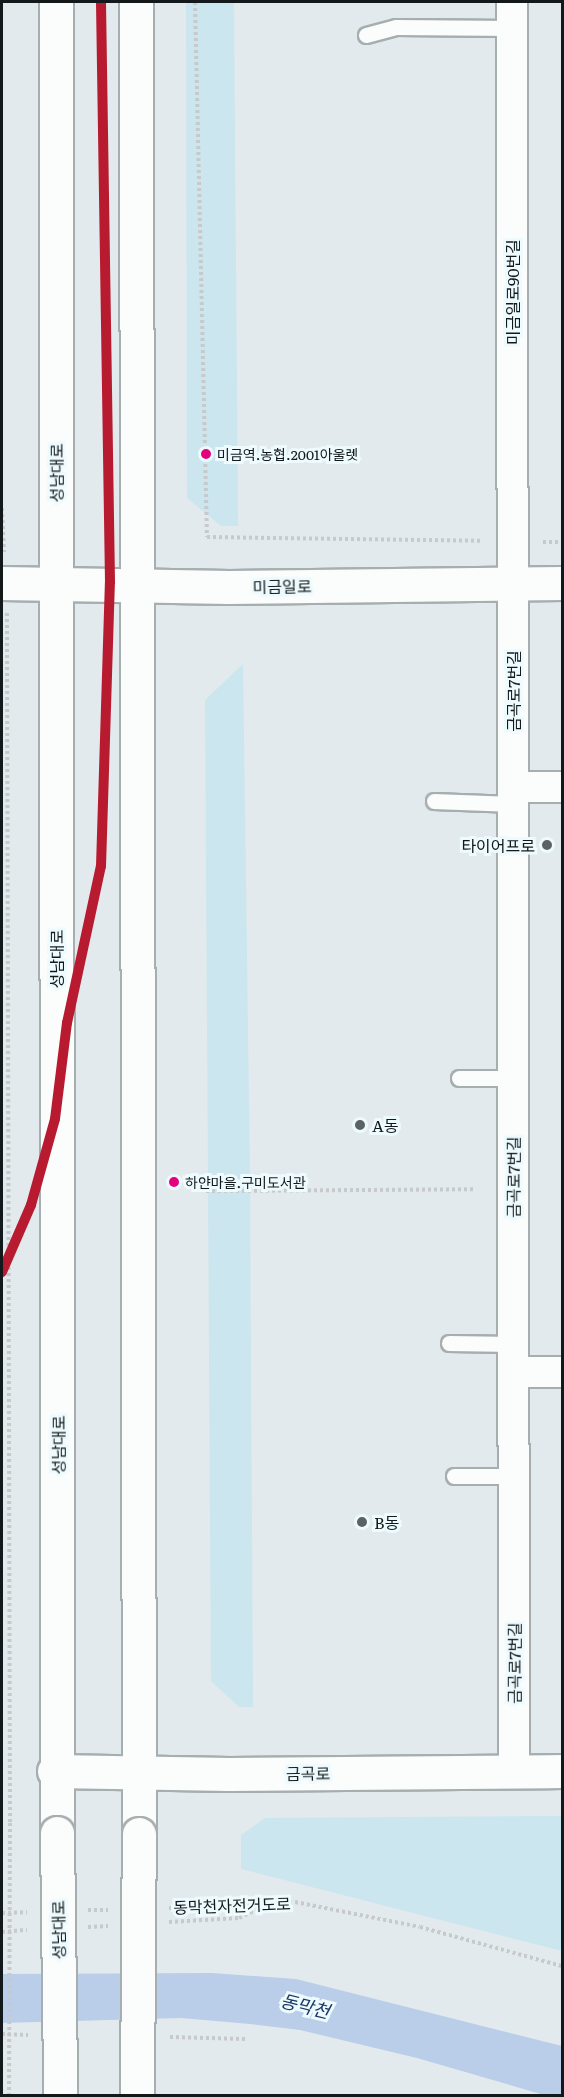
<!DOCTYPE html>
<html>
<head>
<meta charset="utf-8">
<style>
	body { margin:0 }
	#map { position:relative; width:564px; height:2097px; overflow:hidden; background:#e2eaed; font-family:Literata,"Noto Sans KR",serif }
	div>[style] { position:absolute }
	.green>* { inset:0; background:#cbe6ee }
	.water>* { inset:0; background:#bacde9 }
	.path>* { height:4px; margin-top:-2px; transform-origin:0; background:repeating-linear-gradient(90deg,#c7c9ca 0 3px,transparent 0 6px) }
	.roads { filter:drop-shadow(2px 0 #a7aeb0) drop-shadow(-2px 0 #a7aeb0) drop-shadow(0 2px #a7aeb0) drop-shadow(0 -2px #a7aeb0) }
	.lane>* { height:15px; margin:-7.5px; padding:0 7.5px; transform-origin:7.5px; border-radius:7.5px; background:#fbfcfc }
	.street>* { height:30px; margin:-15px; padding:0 15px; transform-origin:15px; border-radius:15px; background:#fbfcfc }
	.secondary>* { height:33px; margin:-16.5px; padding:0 16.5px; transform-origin:16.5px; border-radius:16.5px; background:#fbfcfc }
	.primary>* { height:33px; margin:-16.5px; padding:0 16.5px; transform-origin:16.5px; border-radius:16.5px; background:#fbfcfc }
	.path-bridge>* { height:4px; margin-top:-2px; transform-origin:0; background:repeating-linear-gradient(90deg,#c7c9ca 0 3px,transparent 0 6px) }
	.bridges { filter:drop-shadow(2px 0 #a7aeb0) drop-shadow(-2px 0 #a7aeb0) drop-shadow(0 2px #a7aeb0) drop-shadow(0 -2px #a7aeb0) }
	.primary-bridge>* { height:33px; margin:-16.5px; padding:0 16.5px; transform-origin:16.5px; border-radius:16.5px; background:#fbfcfc }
	.metro-1>* { height:10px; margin:-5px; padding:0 5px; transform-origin:5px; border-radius:5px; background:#b81b30 }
	.dots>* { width:16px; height:16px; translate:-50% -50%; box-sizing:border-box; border:3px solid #edfafe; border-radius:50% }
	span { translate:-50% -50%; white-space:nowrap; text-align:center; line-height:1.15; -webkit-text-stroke:6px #edfafe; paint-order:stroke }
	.bus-label { font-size:14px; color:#13191b }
	.left { translate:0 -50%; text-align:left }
	.street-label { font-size:16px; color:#13191b }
	.poi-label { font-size:16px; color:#13191b }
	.right { translate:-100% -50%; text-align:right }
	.water-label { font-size:18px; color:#1c3666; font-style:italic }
	.frame { position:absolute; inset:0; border:3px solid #13191b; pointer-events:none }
</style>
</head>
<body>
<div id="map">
	<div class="green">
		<i style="clip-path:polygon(186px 2px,234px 2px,238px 526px,221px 526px,187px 498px)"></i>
		<i style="clip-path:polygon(243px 664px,250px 1178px,253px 1707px,239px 1707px,211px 1681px,205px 700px)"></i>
		<i style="clip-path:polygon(562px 1816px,562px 1951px,241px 1869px,241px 1835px,265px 1818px)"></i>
	</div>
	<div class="water">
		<i style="clip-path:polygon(212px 1973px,296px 1979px,562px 2046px,562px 2095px,544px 2095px,417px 2058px,300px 2030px,250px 2024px,181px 2018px,2px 2023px,2px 1974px)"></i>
	</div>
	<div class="path">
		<i style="left:195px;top:2px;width:535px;rotate:88.72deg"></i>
		<i style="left:207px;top:537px;width:274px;rotate:0.8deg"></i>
		<i style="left:2px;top:508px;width:44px;rotate:87.4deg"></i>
		<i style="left:543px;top:542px;width:19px"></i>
		<i style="left:7px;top:613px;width:1209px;rotate:89.86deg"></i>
		<i style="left:206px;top:1191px;width:268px;rotate:-0.4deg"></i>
		<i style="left:169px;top:1908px;width:126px;rotate:-2.7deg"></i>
		<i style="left:295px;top:1902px;width:127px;rotate:11.3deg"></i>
		<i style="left:420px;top:1927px;width:147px;rotate:15.4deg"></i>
		<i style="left:88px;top:1910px;width:20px"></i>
		<i style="left:2px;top:1913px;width:25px;rotate:-2deg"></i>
		<i style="left:169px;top:1922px;width:70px;rotate:-3.3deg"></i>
		<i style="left:239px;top:1918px;width:31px;rotate:-25deg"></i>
		<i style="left:88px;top:1927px;width:20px;rotate:-3deg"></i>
		<i style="left:2px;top:1932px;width:25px;rotate:-5deg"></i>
		<i style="left:2px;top:2034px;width:26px;rotate:2deg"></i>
		<i style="left:170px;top:2037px;width:76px;rotate:1.5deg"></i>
	</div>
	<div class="roads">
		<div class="lane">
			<i style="left:366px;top:35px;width:31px;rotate:-15deg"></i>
			<i style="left:396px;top:27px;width:116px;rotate:0.5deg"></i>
			<i style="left:434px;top:801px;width:79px;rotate:2.2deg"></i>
			<i style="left:459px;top:1078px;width:54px"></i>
			<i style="left:449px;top:1343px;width:65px;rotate:0.9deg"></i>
			<i style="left:454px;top:1476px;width:60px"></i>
		</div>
		<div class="street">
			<i style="left:512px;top:2px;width:1769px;rotate:89.94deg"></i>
			<i style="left:513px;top:787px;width:49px"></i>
			<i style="left:514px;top:1372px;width:48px"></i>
		</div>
		<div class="secondary">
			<i style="left:2px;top:583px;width:227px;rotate:1deg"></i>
			<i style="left:229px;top:587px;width:333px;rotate:-0.7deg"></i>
			<i style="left:54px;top:1771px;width:175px;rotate:1deg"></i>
			<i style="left:229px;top:1774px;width:333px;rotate:-0.5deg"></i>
		</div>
		<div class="primary">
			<i style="left:56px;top:2px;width:1831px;rotate:89.97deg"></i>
			<i style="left:136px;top:2px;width:1832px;rotate:89.91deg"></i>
		</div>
	</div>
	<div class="path-bridge">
		<i style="left:9px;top:2096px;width:274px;rotate:-89.8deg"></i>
	</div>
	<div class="bridges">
		<div class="primary-bridge">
			<i style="left:57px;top:1833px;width:263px;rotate:89.3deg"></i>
			<i style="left:137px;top:2096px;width:262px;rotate:-89.6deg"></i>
		</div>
	</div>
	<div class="metro-1">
		<i style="left:2px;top:1272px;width:73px;rotate:-66.6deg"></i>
		<i style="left:31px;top:1205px;width:89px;rotate:-74.4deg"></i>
		<i style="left:55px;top:1119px;width:97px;rotate:-82.9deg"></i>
		<i style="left:67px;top:1023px;width:161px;rotate:-77.8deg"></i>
		<i style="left:101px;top:866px;width:284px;rotate:-88.2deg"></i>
		<i style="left:110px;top:582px;width:580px;rotate:-90.89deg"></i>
	</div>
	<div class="dots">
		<i style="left:206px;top:454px;background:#e5007d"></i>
		<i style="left:547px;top:845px;background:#5b6264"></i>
		<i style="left:360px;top:1125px;background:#5b6264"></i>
		<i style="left:174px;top:1182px;background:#e5007d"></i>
		<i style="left:362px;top:1522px;background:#5b6264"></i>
	</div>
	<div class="bus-label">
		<span class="left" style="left:217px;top:454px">미금역.농협.2001아울렛</span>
		<span class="left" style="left:185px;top:1182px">하얀마을.구미도서관</span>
	</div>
	<div class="street-label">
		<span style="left:512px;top:292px;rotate:-90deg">미금일로90번길</span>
		<span style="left:56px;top:473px;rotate:-90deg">성남대로</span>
		<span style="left:282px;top:586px;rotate:-1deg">미금일로</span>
		<span style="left:513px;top:691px;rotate:-90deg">금곡로7번길</span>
		<span style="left:56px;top:959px;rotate:-90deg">성남대로</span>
		<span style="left:513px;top:1177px;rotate:-90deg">금곡로7번길</span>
		<span style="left:58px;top:1445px;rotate:-90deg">성남대로</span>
		<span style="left:514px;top:1663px;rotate:-90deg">금곡로7번길</span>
		<span style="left:308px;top:1773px;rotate:-1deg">금곡로</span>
		<span style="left:232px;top:1905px;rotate:-2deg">동막천자전거도로</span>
		<span style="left:58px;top:1930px;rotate:-91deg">성남대로</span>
	</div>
	<div class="poi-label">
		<span class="right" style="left:535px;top:845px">타이어프로</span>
		<span class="left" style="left:372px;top:1125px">A동</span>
		<span class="left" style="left:374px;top:1522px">B동</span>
	</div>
	<div class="water-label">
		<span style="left:305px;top:2006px;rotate:14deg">동막천</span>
	</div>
	<div class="frame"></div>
</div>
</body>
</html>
